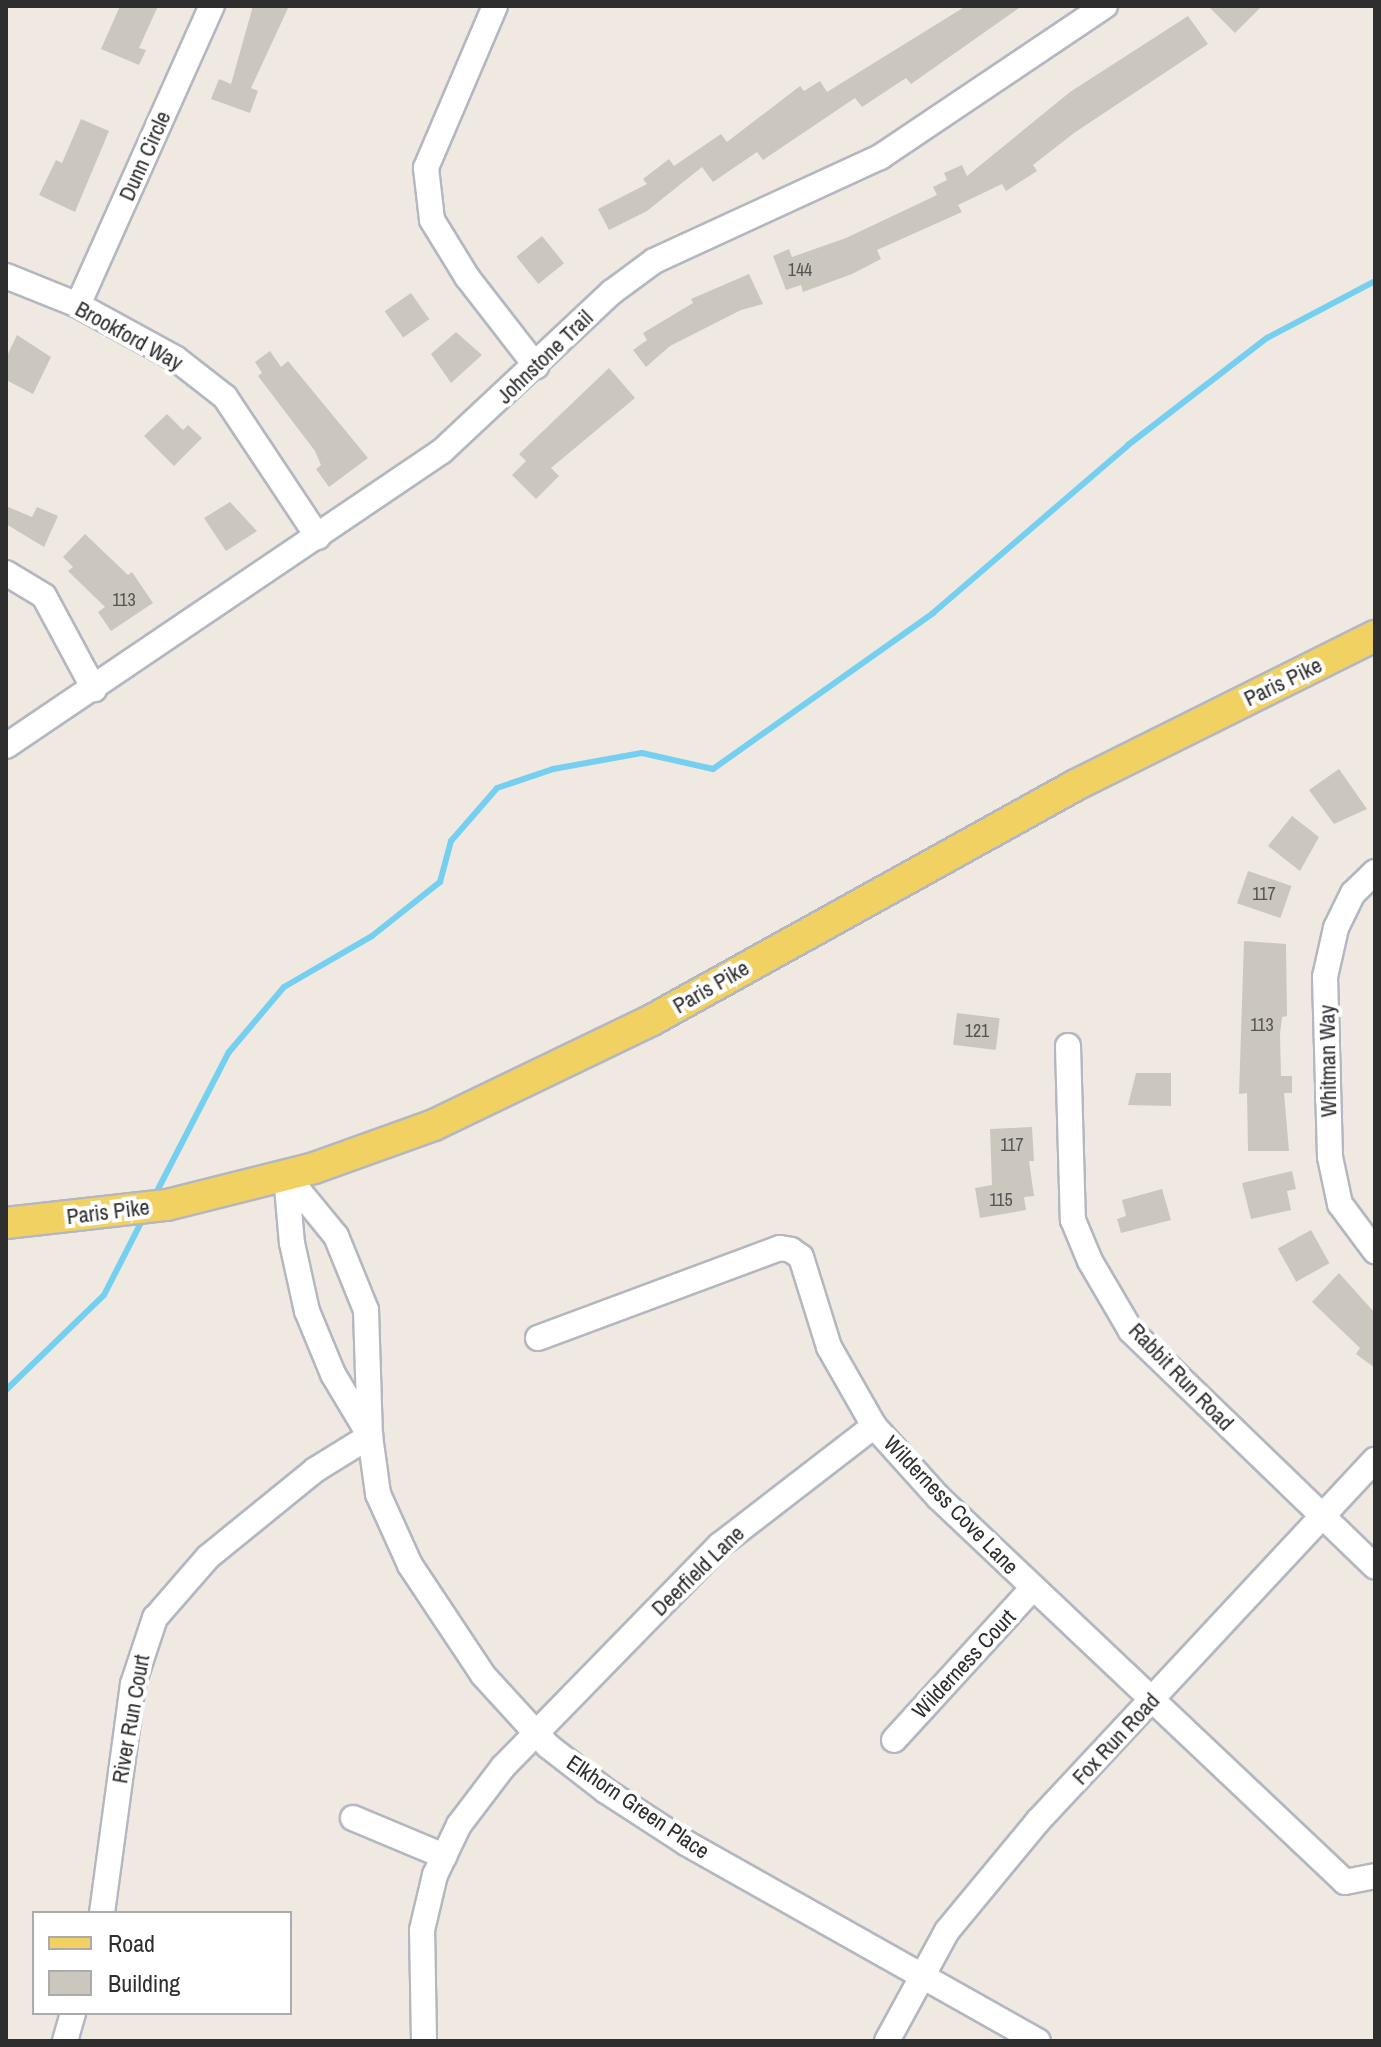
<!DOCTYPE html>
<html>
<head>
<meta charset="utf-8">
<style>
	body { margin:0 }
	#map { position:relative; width:1381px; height:2047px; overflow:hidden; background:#efe9e1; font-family:"Archivo Narrow",sans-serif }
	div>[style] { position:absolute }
	.stream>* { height:6px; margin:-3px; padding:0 3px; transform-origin:3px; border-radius:3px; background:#75cff0 }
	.building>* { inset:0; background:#cbc7bf; transform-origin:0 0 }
	.roads { filter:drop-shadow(2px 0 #b4b7c1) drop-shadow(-2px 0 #b4b7c1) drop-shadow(0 2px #b4b7c1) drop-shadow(0 -2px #b4b7c1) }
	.minor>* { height:24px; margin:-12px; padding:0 12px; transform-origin:12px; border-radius:12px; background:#fff }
	.major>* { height:30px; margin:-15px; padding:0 15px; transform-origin:15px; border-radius:15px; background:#f2d163 }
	span { translate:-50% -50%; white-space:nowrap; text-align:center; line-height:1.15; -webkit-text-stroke:8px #fff; paint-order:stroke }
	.number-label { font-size:18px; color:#555452 }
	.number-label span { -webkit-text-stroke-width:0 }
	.street-label { font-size:22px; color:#2e2e2e }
	.frame { position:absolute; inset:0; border:8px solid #2e2e2e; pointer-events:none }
	.legend { position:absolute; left:32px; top:1911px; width:260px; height:104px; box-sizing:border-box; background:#fff; border:2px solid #ababab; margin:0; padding:10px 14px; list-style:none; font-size:24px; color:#2e2e2e }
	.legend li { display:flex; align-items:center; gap:16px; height:40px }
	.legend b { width:40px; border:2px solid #ababab }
</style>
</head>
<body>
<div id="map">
	<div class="stream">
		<i style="left:154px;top:1197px;width:163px;rotate:-62.7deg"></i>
		<i style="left:229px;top:1052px;width:85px;rotate:-49.8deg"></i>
		<i style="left:284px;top:987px;width:102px;rotate:-30.1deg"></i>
		<i style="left:372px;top:936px;width:87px;rotate:-38.5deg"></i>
		<i style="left:440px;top:882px;width:42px;rotate:-75deg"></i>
		<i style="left:451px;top:841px;width:70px;rotate:-49deg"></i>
		<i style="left:497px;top:788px;width:59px;rotate:-18.7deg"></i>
		<i style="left:553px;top:769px;width:90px;rotate:-10.2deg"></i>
		<i style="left:642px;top:753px;width:73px;rotate:12.7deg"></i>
		<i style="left:713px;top:769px;width:270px;rotate:-35.3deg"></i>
		<i style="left:933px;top:613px;width:257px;rotate:-40.7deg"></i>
		<i style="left:1128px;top:445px;width:175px;rotate:-37.6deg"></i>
		<i style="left:1267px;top:338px;width:122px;rotate:-27.8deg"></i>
		<i style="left:6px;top:1390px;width:136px;rotate:-44.1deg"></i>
		<i style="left:104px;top:1295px;width:88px;rotate:-62.9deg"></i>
	</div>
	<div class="building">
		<i style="clip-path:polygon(120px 6px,158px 6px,139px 48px,146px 50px,139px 65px,101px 49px)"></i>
		<i style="clip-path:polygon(253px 6px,289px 6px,251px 88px,258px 91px,250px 113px,211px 99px,219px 79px,231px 84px)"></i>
		<i style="clip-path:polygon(966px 6px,1022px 6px,911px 84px,906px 78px,862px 107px,855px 98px,763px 160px,757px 152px,713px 182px,702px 167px,647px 211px,609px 230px,598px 209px,647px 184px,643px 179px,669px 159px,674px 166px,721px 134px,727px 142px,800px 86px,804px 91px,820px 81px,827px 92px)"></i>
		<i style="clip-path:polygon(1208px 6px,1262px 6px,1235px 33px)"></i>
		<i style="clip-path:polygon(1188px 16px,1208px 44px,1074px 133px,1033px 165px,1037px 171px,1006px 191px,1002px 184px,958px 205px,962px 212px,877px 250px,881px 259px,852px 274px,803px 292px,801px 285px,786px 290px,773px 256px,789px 249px,792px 257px,846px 238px,937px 195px,933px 187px,947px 180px,944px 173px,962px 165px,967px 176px,1070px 92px)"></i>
		<i style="clip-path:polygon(81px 119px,109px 131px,75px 212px,39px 195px,56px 160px,62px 163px)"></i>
		<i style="left:542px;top:236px;width:35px;height:33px;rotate:51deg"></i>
		<i style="clip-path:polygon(749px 274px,763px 304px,741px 310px,670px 346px,646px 367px,633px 350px,647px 340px,643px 333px,693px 303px,691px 299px)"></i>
		<i style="left:411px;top:293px;width:32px;height:32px;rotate:55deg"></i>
		<i style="clip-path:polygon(456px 332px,482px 355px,451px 383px,431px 354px)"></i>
		<i style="clip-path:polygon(17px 335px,51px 357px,33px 394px,6px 380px,6px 358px)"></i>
		<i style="clip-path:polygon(270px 351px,281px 367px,288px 361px,368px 458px,329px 487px,316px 469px,321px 465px,315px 451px,258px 376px,262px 373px,255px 362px)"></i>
		<i style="clip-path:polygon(609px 368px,635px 398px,551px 468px,559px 476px,536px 499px,512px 475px,526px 461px,519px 454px)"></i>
		<i style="clip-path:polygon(167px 414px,183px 430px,188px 425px,202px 438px,174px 466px,144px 436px)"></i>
		<i style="clip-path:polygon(230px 502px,257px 531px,226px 551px,204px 518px)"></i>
		<i style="clip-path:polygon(6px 506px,32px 517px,37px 507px,58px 516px,44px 547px,6px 524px)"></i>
		<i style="clip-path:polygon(85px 534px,128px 575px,132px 572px,153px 603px,111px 631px,98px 612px,105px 607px,68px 571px,73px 567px,63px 557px)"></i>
		<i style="clip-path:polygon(1339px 769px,1367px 809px,1334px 824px,1309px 790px)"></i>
		<i style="clip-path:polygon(1292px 816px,1319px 837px,1300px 871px,1268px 846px)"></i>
		<i style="left:1248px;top:871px;width:46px;height:34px;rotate:19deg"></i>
		<i style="clip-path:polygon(1244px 941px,1286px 944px,1287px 1016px,1282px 1017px,1280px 1034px,1281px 1076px,1292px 1076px,1292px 1093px,1284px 1093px,1289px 1151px,1248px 1151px,1247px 1093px,1239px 1094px)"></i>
		<i style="left:957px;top:1013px;width:43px;height:32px;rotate:7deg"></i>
		<i style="clip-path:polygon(1136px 1073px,1171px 1073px,1171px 1106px,1128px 1105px)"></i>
		<i style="clip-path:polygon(1032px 1127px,1034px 1161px,1029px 1161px,1034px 1196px,1024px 1197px,1026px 1210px,980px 1218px,975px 1188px,992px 1185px,990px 1129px)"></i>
		<i style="clip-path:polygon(1292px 1171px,1296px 1189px,1287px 1191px,1291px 1210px,1251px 1219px,1242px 1183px)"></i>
		<i style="clip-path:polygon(1162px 1189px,1171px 1220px,1121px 1233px,1117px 1219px,1126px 1216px,1122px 1200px)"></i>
		<i style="left:1311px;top:1230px;width:38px;height:38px;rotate:61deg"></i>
		<i style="clip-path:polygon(1339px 1273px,1375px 1313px,1375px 1368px,1356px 1354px,1360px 1348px,1312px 1302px)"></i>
	</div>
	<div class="roads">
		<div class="minor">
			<i style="left:495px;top:6px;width:176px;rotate:113.1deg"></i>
			<i style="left:426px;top:168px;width:52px;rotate:83.4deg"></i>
			<i style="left:432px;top:220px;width:67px;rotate:58.4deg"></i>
			<i style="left:467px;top:277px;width:113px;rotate:52.2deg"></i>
			<i style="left:6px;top:276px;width:78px;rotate:21.9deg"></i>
			<i style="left:78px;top:305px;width:111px;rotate:28.7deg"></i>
			<i style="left:175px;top:358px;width:63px;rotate:38deg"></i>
			<i style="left:225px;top:397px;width:168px;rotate:56.4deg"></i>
			<i style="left:78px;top:305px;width:328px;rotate:-65.9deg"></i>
			<i style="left:6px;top:573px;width:44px;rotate:31.2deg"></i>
			<i style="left:44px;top:596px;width:106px;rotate:61.7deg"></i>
			<i style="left:6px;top:746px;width:526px;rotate:-34.08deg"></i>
			<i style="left:442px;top:451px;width:233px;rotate:-43.1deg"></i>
			<i style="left:612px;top:292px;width:52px;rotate:-36.4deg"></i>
			<i style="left:654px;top:261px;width:249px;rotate:-24.7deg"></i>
			<i style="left:880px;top:157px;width:271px;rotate:-33.9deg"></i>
			<i style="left:1375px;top:872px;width:30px;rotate:136deg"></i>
			<i style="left:1353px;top:893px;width:39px;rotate:116deg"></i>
			<i style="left:1336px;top:928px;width:50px;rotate:102.7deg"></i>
			<i style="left:1325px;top:977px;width:180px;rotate:88.4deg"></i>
			<i style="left:1330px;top:1157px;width:48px;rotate:78deg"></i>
			<i style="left:1340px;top:1204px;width:59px;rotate:53.3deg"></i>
			<i style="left:1068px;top:1046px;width:174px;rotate:88.4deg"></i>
			<i style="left:1073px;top:1220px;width:44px;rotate:67.5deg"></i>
			<i style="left:1090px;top:1261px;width:81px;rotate:59.6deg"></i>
			<i style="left:1131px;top:1331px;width:339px;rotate:44deg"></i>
			<i style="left:286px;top:1175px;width:68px;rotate:85deg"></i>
			<i style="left:292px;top:1243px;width:70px;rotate:77.6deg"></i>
			<i style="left:307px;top:1311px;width:68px;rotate:67.6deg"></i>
			<i style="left:333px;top:1374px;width:72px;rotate:59.2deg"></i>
			<i style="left:370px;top:1436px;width:59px;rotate:82.1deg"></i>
			<i style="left:378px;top:1494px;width:78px;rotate:65.7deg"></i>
			<i style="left:410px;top:1565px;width:132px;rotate:56.4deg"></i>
			<i style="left:483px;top:1675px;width:96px;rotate:47.5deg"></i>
			<i style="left:548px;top:1746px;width:73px;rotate:37.8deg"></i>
			<i style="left:606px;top:1791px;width:95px;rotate:33deg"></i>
			<i style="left:686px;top:1843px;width:404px;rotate:29.4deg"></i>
			<i style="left:286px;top:1175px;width:79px;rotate:50.7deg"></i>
			<i style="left:336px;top:1236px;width:80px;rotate:67.9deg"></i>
			<i style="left:366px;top:1310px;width:124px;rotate:88.2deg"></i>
			<i style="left:538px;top:1338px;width:258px;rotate:-20.4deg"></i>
			<i style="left:780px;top:1248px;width:11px;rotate:10deg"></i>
			<i style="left:791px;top:1250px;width:12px;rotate:35deg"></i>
			<i style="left:801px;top:1257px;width:94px;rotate:72.7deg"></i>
			<i style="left:829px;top:1347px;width:91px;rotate:60.3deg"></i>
			<i style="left:874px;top:1426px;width:96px;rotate:48deg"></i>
			<i style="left:938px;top:1497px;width:560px;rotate:43.41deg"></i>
			<i style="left:1345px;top:1882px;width:31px;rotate:-11deg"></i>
			<i style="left:894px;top:1740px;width:206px;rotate:-47.6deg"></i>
			<i style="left:353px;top:1818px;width:99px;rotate:22.7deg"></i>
			<i style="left:102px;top:1913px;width:231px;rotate:-82.3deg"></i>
			<i style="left:133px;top:1684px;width:70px;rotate:-71.6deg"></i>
			<i style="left:155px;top:1618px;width:81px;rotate:-49deg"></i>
			<i style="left:208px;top:1557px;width:138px;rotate:-39.1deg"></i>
			<i style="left:315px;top:1470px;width:65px;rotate:-31.7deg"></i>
			<i style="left:65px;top:2041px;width:29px;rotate:-74deg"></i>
			<i style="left:424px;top:2041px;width:111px;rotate:-91deg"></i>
			<i style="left:422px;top:1930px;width:57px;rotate:-76.7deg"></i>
			<i style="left:435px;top:1875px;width:55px;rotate:-64.4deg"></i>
			<i style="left:459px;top:1825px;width:73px;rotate:-52.8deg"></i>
			<i style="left:503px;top:1767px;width:310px;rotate:-45.7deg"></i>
			<i style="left:720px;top:1545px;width:195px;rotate:-37.7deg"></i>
			<i style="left:887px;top:2041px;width:125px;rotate:-61.4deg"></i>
			<i style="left:947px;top:1931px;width:143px;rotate:-50.4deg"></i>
			<i style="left:1038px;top:1821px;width:494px;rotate:-47deg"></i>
		</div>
		<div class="major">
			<i style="left:6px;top:1223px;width:162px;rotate:-6.4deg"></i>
			<i style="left:167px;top:1205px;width:152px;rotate:-14.1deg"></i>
			<i style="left:314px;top:1168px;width:127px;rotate:-19.7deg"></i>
			<i style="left:434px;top:1125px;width:242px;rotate:-25.7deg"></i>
			<i style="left:652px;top:1020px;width:483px;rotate:-29deg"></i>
			<i style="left:1074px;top:786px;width:336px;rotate:-26.5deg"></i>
		</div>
	</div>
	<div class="number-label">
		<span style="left:800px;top:270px">144</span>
		<span style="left:124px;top:600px">113</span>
		<span style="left:1264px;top:894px">117</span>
		<span style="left:1262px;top:1025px">113</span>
		<span style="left:977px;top:1031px">121</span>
		<span style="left:1012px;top:1145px">117</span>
		<span style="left:1001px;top:1200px">115</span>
	</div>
	<div class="street-label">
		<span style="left:145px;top:156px;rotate:-66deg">Dunn Circle</span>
		<span style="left:129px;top:336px;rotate:29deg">Brookford Way</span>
		<span style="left:545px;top:357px;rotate:-44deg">Johnstone Trail</span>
		<span style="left:1283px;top:682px;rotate:-26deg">Paris Pike</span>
		<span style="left:711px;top:987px;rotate:-30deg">Paris Pike</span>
		<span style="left:1328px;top:1061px;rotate:-91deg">Whitman Way</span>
		<span style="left:108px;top:1212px;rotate:-7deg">Paris Pike</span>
		<span style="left:1181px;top:1377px;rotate:46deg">Rabbit Run Road</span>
		<span style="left:951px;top:1505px;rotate:46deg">Wilderness Cove Lane</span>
		<span style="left:698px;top:1571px;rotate:-44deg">Deerfield Lane</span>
		<span style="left:964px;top:1664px;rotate:-47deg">Wilderness Court</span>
		<span style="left:131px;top:1719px;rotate:-80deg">River Run Court</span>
		<span style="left:1116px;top:1739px;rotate:-47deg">Fox Run Road</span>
		<span style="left:638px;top:1807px;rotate:34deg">Elkhorn Green Place</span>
	</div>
	<div class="frame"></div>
	<ul class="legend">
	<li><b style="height:10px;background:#f2d163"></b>Road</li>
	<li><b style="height:22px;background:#cbc7bf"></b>Building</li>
	</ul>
</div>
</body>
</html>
